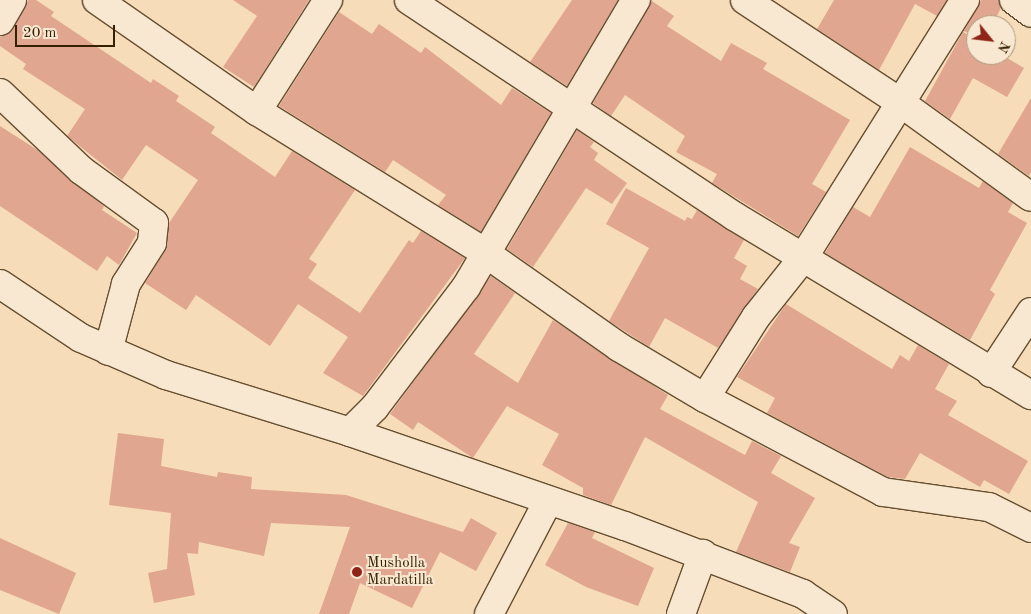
<!DOCTYPE html>
<html>
<head>
<meta charset="utf-8">
<style>
	body { margin:0 }
	#map { position:relative; width:1031px; height:614px; overflow:hidden; background:#f6dcb8; font-family:"Old Standard TT",serif }
	div>[style] { position:absolute }
	.building>* { inset:0; background:#e1a68f }
	.roads { filter:drop-shadow(1px 0 #664f30) drop-shadow(-1px 0 #664f30) drop-shadow(0 1px #664f30) drop-shadow(0 -1px #664f30) }
	.minor>* { height:28px; margin:-14px; padding:0 14px; transform-origin:14px; border-radius:14px; background:#f9e8d1 }
	.dots>* { width:14px; height:14px; translate:-50% -50%; box-sizing:border-box; border:2px solid #f9e8d1; border-radius:50% }
	span { translate:-50% -50%; white-space:nowrap; text-align:center; line-height:1.15; -webkit-text-stroke:4px #f9e8d1; paint-order:stroke }
	.poi-label { font-size:15px; color:#362002 }
	.left { translate:0 -50%; text-align:left }
	.north { position:absolute; left:966px; top:15px; width:50px; height:50px; box-sizing:border-box; background:#f9e8d1; border:1px solid #ab987e; border-radius:50%; rotate:119deg; font-size:14px; font-weight:700; line-height:20px; text-align:center; color:#362002 }
	.north::after { content:''; display:block; margin:auto; width:18px; height:22px; background:#8f2418; clip-path:polygon(50% 0,100% 100%,50% 72%,0 100%) }
	.scale { position:absolute; left:15px; top:25px; width:100px; height:22px; box-sizing:border-box; border:2px solid #362002; border-top:0; padding-left:6px; font-size:15px; line-height:18px; white-space:nowrap; color:#362002; -webkit-text-stroke:4px #f9e8d1; paint-order:stroke }
</style>
</head>
<body>
<div id="map">
	<div class="building">
		<i style="clip-path:polygon(28px 0,36px 0,54px 12px,51px 16px,151px 83px,153px 79px,179px 96px,176px 101px,215px 127px,211px 133px,275px 177px,292px 151px,355px 190px,309px 259px,317px 264px,308px 278px,360px 313px,409px 240px,413px 243px,421px 231px,465px 258px,363px 396px,323px 373px,348px 337px,298px 304px,270px 346px,196px 295px,186px 310px,145px 283px,165px 251px,169px 223px,198px 180px,146px 145px,122px 180px,67px 136px,85px 109px,23px 69px,26px 64px,0 46px,0 37px,13px 29px)"></i>
		<i style="clip-path:polygon(233px 0,309px 0,254px 87px,223px 67px,257px 16px)"></i>
		<i style="clip-path:polygon(572px 0,618px 0,567px 86px,530px 62px)"></i>
		<i style="clip-path:polygon(834px 0,947px 0,937px 16px,915px 4px,879px 70px,817px 29px)"></i>
		<i style="clip-path:polygon(981px 0,999px 0,1001px 8px,992px 25px,976px 25px,976px 37px,964px 31px)"></i>
		<i style="clip-path:polygon(652px 1px,674px 16px,667px 26px,721px 61px,731px 43px,767px 63px,763px 69px,850px 120px,812px 184px,826px 192px,798px 236px,712px 183px,717px 174px,676px 152px,685px 136px,625px 95px,611px 116px,593px 103px)"></i>
		<i style="clip-path:polygon(339px 12px,372px 34px,379px 24px,421px 53px,425px 47px,501px 105px,512px 88px,551px 113px,481px 232px,438px 205px,446px 195px,393px 160px,385px 172px,279px 106px)"></i>
		<i style="clip-path:polygon(963px 32px,976px 40px,976px 55px,1002px 55px,1024px 68px,1007px 97px,973px 78px,950px 119px,925px 101px)"></i>
		<i style="clip-path:polygon(1031px 98px,1031px 172px,1029px 176px,998px 154px)"></i>
		<i style="clip-path:polygon(0 126px,39px 151px,104px 206px,102px 210px,137px 233px,119px 265px,107px 256px,97px 271px,0 206px)"></i>
		<i style="clip-path:polygon(577px 130px,594px 142px,590px 147px,598px 153px,594px 160px,627px 183px,612px 204px,586px 188px,533px 267px,507px 249px)"></i>
		<i style="clip-path:polygon(910px 147px,979px 188px,983px 181px,1013px 203px,1008px 212px,1027px 223px,990px 290px,995px 294px,970px 340px,825px 253px,853px 207px,870px 217px)"></i>
		<i style="clip-path:polygon(626px 188px,685px 221px,687px 217px,692px 219px,697px 210px,744px 240px,734px 258px,747px 266px,740px 279px,758px 289px,718px 348px,665px 318px,649px 347px,609px 321px,649px 248px,606px 224px)"></i>
		<i style="clip-path:polygon(491px 276px,515px 293px,474px 354px,518px 383px,553px 320px,668px 395px,660px 409px,745px 455px,752px 441px,781px 456px,771px 473px,815px 498px,789px 543px,800px 547px,790px 572px,736px 552px,758px 502px,645px 437px,611px 505px,583px 495px,583px 488px,542px 465px,559px 434px,507px 406px,473px 458px,418px 422px,413px 430px,390px 414px)"></i>
		<i style="clip-path:polygon(786px 304px,892px 369px,900px 355px,909px 361px,918px 345px,949px 364px,935px 389px,957px 401px,948px 415px,1028px 461px,1009px 494px,984px 480px,980px 487px,920px 453px,905px 479px,888px 477px,767px 413px,775px 398px,737px 377px)"></i>
		<i style="clip-path:polygon(118px 433px,164px 439px,161px 466px,217px 477px,218px 472px,252px 477px,251px 489px,346px 495px,463px 532px,471px 518px,497px 533px,476px 571px,440px 552px,412px 608px,360px 583px,349px 614px,319px 614px,350px 527px,271px 523px,264px 556px,199px 542px,198px 554px,187px 553px,195px 595px,154px 603px,148px 573px,167px 569px,171px 513px,109px 505px)"></i>
		<i style="clip-path:polygon(568px 523px,595px 532px,592px 538px,654px 568px,638px 606px,586px 587px,545px 565px)"></i>
		<i style="clip-path:polygon(0 538px,76px 573px,59px 614px,0 590px)"></i>
	</div>
	<div class="roads">
		<div class="minor">
			<i style="left:97px;top:0;width:195px;rotate:34.8deg"></i>
			<i style="left:257px;top:111px;width:267px;rotate:31.8deg"></i>
			<i style="left:484px;top:252px;width:165px;rotate:35.1deg"></i>
			<i style="left:619px;top:347px;width:100px;rotate:30.7deg"></i>
			<i style="left:705px;top:398px;width:201px;rotate:27.8deg"></i>
			<i style="left:883px;top:492px;width:107px;rotate:8.1deg"></i>
			<i style="left:989px;top:507px;width:47px;rotate:26.6deg"></i>
			<i style="left:409px;top:0;width:390px;rotate:33.6deg"></i>
			<i style="left:734px;top:216px;width:347px;rotate:31.1deg"></i>
			<i style="left:745px;top:0;width:187px;rotate:33.4deg"></i>
			<i style="left:901px;top:103px;width:160px;rotate:35.9deg"></i>
			<i style="left:1014px;top:0;width:21px;rotate:37deg"></i>
			<i style="left:0;top:21px;width:24px;rotate:-60deg"></i>
			<i style="left:0;top:93px;width:112px;rotate:43.5deg"></i>
			<i style="left:81px;top:170px;width:90px;rotate:36deg"></i>
			<i style="left:154px;top:223px;width:20px;rotate:96deg"></i>
			<i style="left:152px;top:243px;width:49px;rotate:122.4deg"></i>
			<i style="left:126px;top:284px;width:69px;rotate:105deg"></i>
			<i style="left:257px;top:111px;width:132px;rotate:-57.4deg"></i>
			<i style="left:0;top:284px;width:97px;rotate:33.7deg"></i>
			<i style="left:81px;top:338px;width:93px;rotate:23.5deg"></i>
			<i style="left:166px;top:375px;width:193px;rotate:17.2deg"></i>
			<i style="left:350px;top:432px;width:291px;rotate:18.9deg"></i>
			<i style="left:625px;top:526px;width:191px;rotate:20.9deg"></i>
			<i style="left:803px;top:594px;width:36px;rotate:34deg"></i>
			<i style="left:991px;top:373px;width:73px;rotate:-56.7deg"></i>
			<i style="left:705px;top:398px;width:96px;rotate:-57.8deg"></i>
			<i style="left:756px;top:317px;width:75px;rotate:-51.5deg"></i>
			<i style="left:803px;top:258px;width:305px;rotate:-57.9deg"></i>
			<i style="left:350px;top:432px;width:35px;rotate:-45deg"></i>
			<i style="left:375px;top:407px;width:151px;rotate:-52.8deg"></i>
			<i style="left:466px;top:287px;width:334px;rotate:-59.4deg"></i>
			<i style="left:489px;top:614px;width:127px;rotate:-62.4deg"></i>
			<i style="left:681px;top:614px;width:64px;rotate:-69.9deg"></i>
		</div>
	</div>
	<div class="dots">
		<i style="left:357px;top:572px;background:#8f2418"></i>
	</div>
	<div class="poi-label">
		<span class="left" style="left:367px;top:572px">Musholla<br>Mardatilla</span>
	</div>
	<div class="north">N</div>
	<div class="scale">20 m</div>
</div>
</body>
</html>
